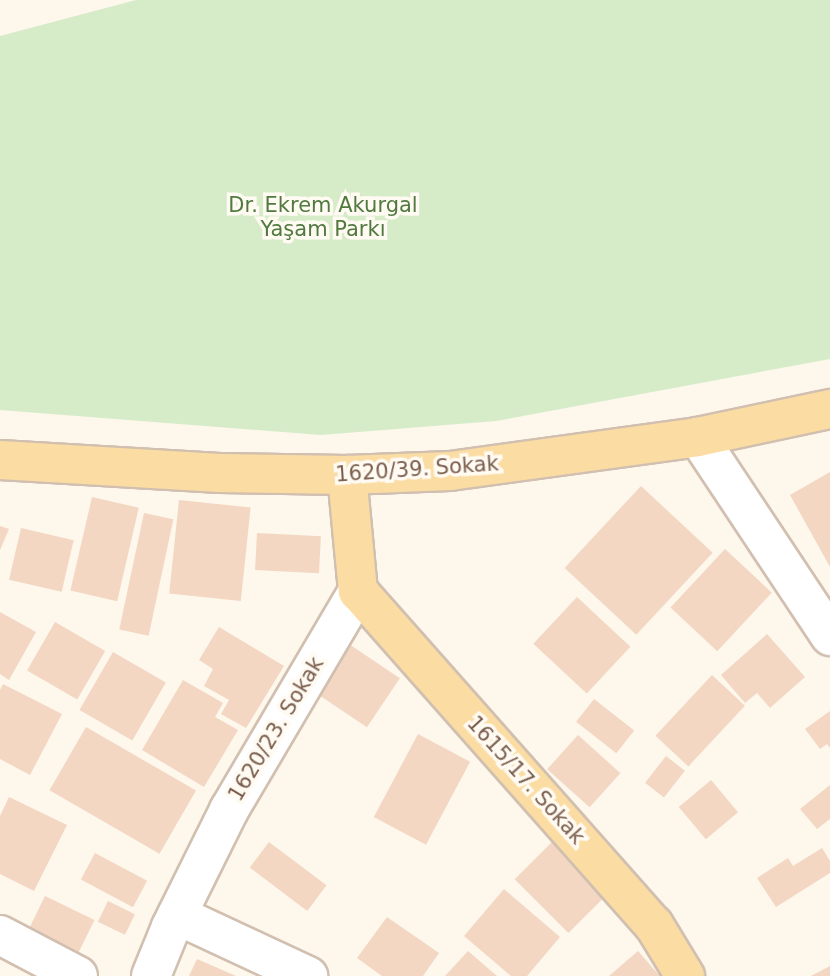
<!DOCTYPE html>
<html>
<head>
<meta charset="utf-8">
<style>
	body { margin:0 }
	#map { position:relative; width:830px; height:976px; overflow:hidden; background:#fdf7ec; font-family:"DejaVu Sans",sans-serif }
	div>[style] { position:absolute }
	.green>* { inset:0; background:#d6ecc9 }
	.building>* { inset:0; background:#f3d7c3; transform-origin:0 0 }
	.roads { filter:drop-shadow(2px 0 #d1bfb0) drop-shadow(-2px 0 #d1bfb0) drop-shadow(0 2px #d1bfb0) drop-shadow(0 -2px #d1bfb0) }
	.minor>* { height:38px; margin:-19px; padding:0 19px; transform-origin:19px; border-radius:19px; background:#fff }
	.major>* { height:38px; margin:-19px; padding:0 19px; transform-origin:19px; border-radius:19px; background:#fbdda4 }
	span { translate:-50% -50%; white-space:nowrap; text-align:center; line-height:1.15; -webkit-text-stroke:7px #fffaf2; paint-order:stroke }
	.park-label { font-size:21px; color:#517a41 }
	.street-label { font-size:21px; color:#7a5e4d }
</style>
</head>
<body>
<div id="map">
	<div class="green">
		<i style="clip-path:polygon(136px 0,830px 0,830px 359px,496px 421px,321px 435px,0 410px,0 36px)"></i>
	</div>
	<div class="building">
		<i style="clip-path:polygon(830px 472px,830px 567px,790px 495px)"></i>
		<i style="left:641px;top:486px;width:98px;height:112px;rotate:43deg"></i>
		<i style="left:92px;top:497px;width:48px;height:96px;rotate:13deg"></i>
		<i style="left:179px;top:500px;width:72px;height:94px;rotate:6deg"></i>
		<i style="left:144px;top:513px;width:30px;height:119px;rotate:12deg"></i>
		<i style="clip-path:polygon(0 526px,9px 529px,0 550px)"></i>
		<i style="left:21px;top:528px;width:54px;height:53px;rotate:13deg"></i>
		<i style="left:257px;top:533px;width:64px;height:37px;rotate:3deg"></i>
		<i style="left:725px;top:549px;width:64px;height:80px;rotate:43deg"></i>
		<i style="left:577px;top:597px;width:73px;height:64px;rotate:43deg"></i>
		<i style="clip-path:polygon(0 612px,36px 632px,9px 680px,0 674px)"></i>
		<i style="left:55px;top:622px;width:58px;height:56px;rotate:30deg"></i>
		<i style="clip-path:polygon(219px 627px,284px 666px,246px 728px,221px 714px,229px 700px,204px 686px,213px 669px,199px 660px)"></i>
		<i style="clip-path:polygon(767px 634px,805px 677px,770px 708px,757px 693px,745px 703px,721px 675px)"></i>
		<i style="left:346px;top:642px;width:65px;height:59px;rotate:34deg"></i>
		<i style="left:113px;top:652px;width:61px;height:67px;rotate:30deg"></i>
		<i style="left:712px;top:675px;width:45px;height:83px;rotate:43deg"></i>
		<i style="clip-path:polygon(183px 680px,223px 703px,215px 717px,238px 730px,204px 787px,142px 750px)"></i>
		<i style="clip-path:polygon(3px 684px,62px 714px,30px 775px,0 759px,0 690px)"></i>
		<i style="left:594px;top:699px;width:51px;height:29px;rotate:38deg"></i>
		<i style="clip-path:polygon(830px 711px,830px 748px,827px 744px,820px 749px,805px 729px)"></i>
		<i style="left:86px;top:727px;width:127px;height:73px;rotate:30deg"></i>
		<i style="left:418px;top:734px;width:59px;height:94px;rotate:28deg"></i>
		<i style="left:578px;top:735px;width:57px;height:46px;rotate:42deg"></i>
		<i style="left:666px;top:756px;width:24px;height:34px;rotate:38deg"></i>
		<i style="left:711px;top:780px;width:42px;height:42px;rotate:50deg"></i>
		<i style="clip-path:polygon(830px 785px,830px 819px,817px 829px,800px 809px)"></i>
		<i style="clip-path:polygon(9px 797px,67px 825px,34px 891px,0 874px,0 816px)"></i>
		<i style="left:555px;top:839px;width:76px;height:57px;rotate:45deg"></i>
		<i style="left:269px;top:842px;width:72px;height:32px;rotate:37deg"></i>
		<i style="clip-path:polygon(822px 848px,830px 861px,830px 873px,776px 907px,757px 878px,788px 858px,793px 866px)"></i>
		<i style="left:95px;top:853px;width:59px;height:30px;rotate:28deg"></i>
		<i style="clip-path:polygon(504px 889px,560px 937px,527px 976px,511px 976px,464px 936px)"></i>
		<i style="left:45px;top:896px;width:55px;height:40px;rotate:26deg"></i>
		<i style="left:108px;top:901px;width:30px;height:23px;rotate:26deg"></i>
		<i style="clip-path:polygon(387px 917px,439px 953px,423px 976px,382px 976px,357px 958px)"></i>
		<i style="clip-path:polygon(468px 951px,497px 976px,445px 976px)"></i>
		<i style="clip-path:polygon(638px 951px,660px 976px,609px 976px)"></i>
		<i style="clip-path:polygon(197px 959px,236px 976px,189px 976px)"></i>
		<i style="clip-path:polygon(830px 966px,830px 976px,811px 976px)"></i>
	</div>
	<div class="roads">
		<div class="minor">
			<i style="left:698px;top:437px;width:239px;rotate:56.4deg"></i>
			<i style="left:177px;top:915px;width:145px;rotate:25deg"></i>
			<i style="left:0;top:935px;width:88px;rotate:27.7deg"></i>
			<i style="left:151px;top:976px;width:53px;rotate:-67.8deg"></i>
			<i style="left:171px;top:927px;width:131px;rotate:-63.6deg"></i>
			<i style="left:229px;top:810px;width:254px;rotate:-59.5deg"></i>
		</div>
		<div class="major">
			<i style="left:0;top:460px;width:220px;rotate:3.4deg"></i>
			<i style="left:220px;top:473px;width:127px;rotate:0.9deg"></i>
			<i style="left:347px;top:475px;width:103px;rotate:-2.2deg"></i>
			<i style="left:450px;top:471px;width:250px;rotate:-7.8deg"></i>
			<i style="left:698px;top:437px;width:135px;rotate:-12deg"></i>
			<i style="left:347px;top:475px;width:117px;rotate:84.6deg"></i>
			<i style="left:358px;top:591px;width:446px;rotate:48.5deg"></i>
			<i style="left:654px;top:925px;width:60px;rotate:58.7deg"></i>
		</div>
	</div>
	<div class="park-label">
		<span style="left:323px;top:217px">Dr. Ekrem Akurgal<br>Yaşam Parkı</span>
	</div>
	<div class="street-label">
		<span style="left:417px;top:469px;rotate:-4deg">1620/39. Sokak</span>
		<span style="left:276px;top:729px;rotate:-59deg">1620/23. Sokak</span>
		<span style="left:526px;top:780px;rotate:48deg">1615/17. Sokak</span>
	</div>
</div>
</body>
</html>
